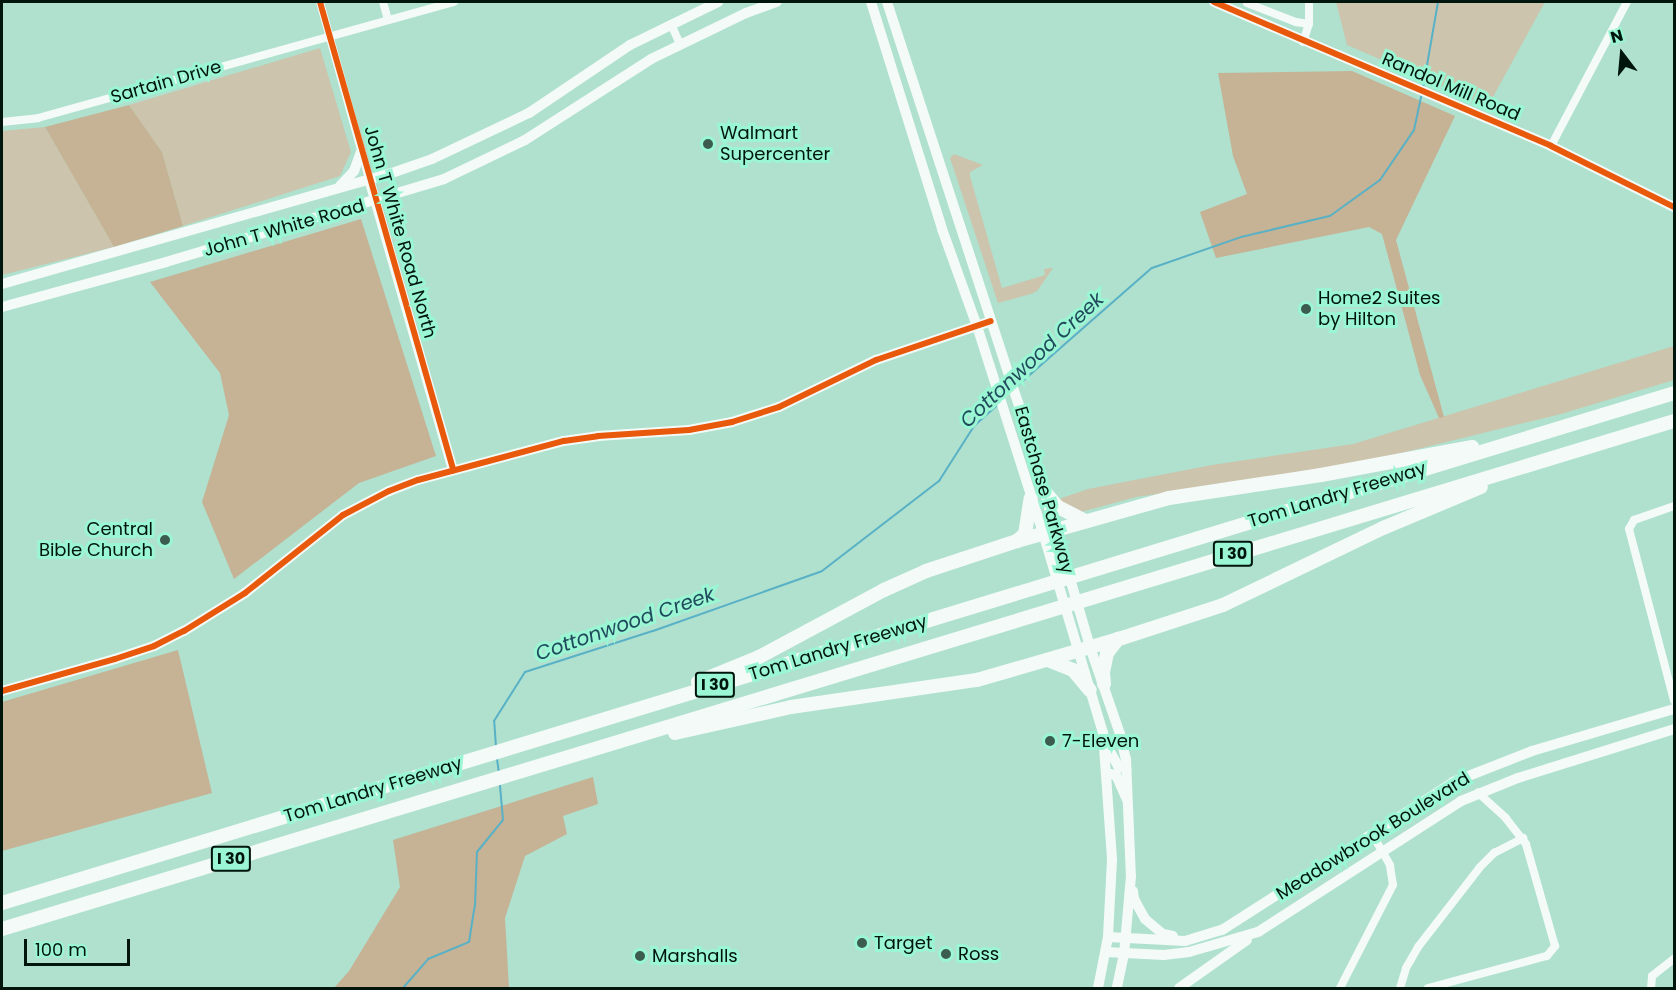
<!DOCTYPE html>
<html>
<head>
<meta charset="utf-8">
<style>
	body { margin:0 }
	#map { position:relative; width:1676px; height:990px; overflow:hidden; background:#afe1ce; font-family:Poppins,sans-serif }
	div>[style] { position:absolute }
	.green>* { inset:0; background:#ccc4ac }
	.forest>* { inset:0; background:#c6b294 }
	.stream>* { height:2px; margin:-1px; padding:0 1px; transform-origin:1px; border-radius:1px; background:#59b1c6 }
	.street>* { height:8px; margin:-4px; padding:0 4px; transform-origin:4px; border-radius:4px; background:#f3faf8 }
	.secondary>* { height:10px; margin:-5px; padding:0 5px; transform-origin:5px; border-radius:5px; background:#f3faf8 }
	.highway>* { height:14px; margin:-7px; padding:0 7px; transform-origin:7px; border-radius:7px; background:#f3faf8 }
	.cycleway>* { height:6px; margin:-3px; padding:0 3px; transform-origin:3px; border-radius:3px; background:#e8590c }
	.dots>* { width:16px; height:16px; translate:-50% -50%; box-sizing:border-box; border:3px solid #9af6d3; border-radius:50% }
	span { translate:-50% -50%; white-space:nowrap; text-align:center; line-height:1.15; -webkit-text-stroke:6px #9af6d3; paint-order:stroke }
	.shield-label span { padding:2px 4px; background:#9af6d3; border:2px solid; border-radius:4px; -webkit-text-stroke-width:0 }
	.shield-label { font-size:16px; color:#00150c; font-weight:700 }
	.street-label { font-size:18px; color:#00150c }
	.poi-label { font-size:18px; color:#00150c }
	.left { translate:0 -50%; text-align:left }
	.right { translate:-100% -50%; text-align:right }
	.water-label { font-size:20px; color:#214b5d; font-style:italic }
	.frame { position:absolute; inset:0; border:3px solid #00150c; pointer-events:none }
	.north { position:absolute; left:1592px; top:24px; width:60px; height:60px; -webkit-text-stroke:4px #9af6d3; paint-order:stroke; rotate:344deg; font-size:16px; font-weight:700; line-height:24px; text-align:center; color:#00150c }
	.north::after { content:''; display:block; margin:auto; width:21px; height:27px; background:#00150c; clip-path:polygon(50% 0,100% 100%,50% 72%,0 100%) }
	.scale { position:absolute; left:24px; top:939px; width:106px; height:27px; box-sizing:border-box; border:3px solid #00150c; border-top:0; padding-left:8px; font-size:18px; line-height:21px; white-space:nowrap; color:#00150c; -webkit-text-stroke:4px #9af6d3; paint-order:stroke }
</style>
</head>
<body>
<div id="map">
	<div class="green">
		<i style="clip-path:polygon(1336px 2px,1545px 2px,1488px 106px,1347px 45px)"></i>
		<i style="clip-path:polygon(320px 48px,351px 152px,340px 176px,183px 226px,162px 152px,129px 105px)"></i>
		<i style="clip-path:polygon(45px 127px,114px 247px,2px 275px,2px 131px)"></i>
		<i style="clip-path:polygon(954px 154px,983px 165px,970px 172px,970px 176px,1002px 288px,1045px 275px,1044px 269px,1053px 268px,1037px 291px,1031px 294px,998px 303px,950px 158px)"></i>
		<i style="clip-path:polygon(1674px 346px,1674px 380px,1561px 414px,1340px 468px,1136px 497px,1081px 512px,1056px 500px,1088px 489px,1212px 465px,1353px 444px)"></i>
	</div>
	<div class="forest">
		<i style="clip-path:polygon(1352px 71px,1455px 116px,1396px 240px,1444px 417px,1439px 418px,1420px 375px,1382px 234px,1369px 227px,1216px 258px,1200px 212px,1247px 194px,1233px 156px,1218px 73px)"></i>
		<i style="clip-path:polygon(129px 105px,162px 152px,183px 226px,114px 247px,45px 127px)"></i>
		<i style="clip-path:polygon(361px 219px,436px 456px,359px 483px,234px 579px,202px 502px,229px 415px,220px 373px,150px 282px)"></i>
		<i style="clip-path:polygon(178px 650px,212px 793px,2px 851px,2px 702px)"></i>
		<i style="clip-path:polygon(593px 777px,598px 804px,563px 816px,567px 834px,525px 856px,505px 918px,509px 988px,334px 988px,349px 971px,400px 887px,393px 840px)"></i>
	</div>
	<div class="stream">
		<i style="left:1423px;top:88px;width:87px;rotate:-80.1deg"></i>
		<i style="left:1017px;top:386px;width:179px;rotate:-41.2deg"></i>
		<i style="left:1152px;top:268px;width:94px;rotate:-19.2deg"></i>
		<i style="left:1241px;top:237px;width:91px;rotate:-13.3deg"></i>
		<i style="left:1330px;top:216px;width:62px;rotate:-35.8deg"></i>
		<i style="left:1380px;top:180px;width:60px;rotate:-55.8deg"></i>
		<i style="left:1414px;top:130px;width:38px;rotate:-78deg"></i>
		<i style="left:496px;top:747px;width:26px;rotate:-94deg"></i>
		<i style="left:494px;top:721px;width:58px;rotate:-57.7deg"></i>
		<i style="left:525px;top:672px;width:134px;rotate:-17.8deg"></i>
		<i style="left:653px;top:631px;width:179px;rotate:-19.5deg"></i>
		<i style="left:822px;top:571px;width:148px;rotate:-37.6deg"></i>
		<i style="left:939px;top:481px;width:65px;rotate:-57.5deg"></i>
		<i style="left:974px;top:426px;width:31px;rotate:-42deg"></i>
		<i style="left:497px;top:759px;width:15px;rotate:82deg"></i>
		<i style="left:403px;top:988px;width:38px;rotate:-49deg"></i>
		<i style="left:428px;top:959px;width:44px;rotate:-22.5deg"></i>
		<i style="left:469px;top:942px;width:36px;rotate:-81deg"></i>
		<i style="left:475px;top:906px;width:54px;rotate:-87.9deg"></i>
		<i style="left:477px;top:852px;width:41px;rotate:-50.9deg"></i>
		<i style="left:503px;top:820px;width:38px;rotate:-95deg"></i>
	</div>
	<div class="street">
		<i style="left:320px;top:2px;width:184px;rotate:74.5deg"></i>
		<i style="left:383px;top:2px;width:18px;rotate:74deg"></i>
		<i style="left:1247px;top:3px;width:53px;rotate:21.2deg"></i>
		<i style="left:1296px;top:22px;width:13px;rotate:9deg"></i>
		<i style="left:671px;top:24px;width:22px;rotate:66deg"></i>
		<i style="left:1303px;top:42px;width:19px;rotate:-72deg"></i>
		<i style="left:1309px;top:24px;width:22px;rotate:-90deg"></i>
		<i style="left:2px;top:122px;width:36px;rotate:-6deg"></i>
		<i style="left:38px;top:118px;width:432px;rotate:-15.6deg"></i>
		<i style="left:1551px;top:146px;width:163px;rotate:-62.2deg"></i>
		<i style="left:1674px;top:506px;width:42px;rotate:160.7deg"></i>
		<i style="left:1634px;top:520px;width:10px;rotate:119deg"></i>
		<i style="left:1629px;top:529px;width:177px;rotate:75.3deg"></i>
		<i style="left:1340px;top:988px;width:116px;rotate:-62.8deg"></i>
		<i style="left:1393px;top:885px;width:20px;rotate:-99deg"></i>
		<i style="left:1390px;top:865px;width:34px;rotate:-120deg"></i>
		<i style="left:1400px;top:988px;width:21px;rotate:-73deg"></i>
		<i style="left:1406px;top:968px;width:24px;rotate:-60deg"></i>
		<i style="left:1418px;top:947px;width:101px;rotate:-52.2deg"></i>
		<i style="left:1480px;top:867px;width:20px;rotate:-45deg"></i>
		<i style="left:1494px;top:853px;width:33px;rotate:-27deg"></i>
		<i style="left:1428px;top:988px;width:123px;rotate:-15.1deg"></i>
		<i style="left:1547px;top:956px;width:13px;rotate:-51deg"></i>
		<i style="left:1555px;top:946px;width:106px;rotate:-105.9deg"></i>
		<i style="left:1526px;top:844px;width:33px;rotate:-128deg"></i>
		<i style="left:1506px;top:818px;width:38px;rotate:-138deg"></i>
		<i style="left:1651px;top:988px;width:12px;rotate:-85deg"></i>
		<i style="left:1652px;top:976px;width:28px;rotate:-38deg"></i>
	</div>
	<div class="secondary">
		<i style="left:871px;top:2px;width:238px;rotate:72.6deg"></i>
		<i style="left:942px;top:229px;width:103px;rotate:70.2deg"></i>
		<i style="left:977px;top:326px;width:217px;rotate:72.3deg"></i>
		<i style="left:1043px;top:533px;width:209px;rotate:73.3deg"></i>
		<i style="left:1103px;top:733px;width:127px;rotate:85.9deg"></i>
		<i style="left:1112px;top:860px;width:77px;rotate:93deg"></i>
		<i style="left:1108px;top:937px;width:52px;rotate:101.1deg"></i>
		<i style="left:887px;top:2px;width:421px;rotate:71.9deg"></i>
		<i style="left:1018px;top:402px;width:255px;rotate:73.6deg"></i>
		<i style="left:1090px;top:647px;width:92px;rotate:71deg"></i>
		<i style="left:1120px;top:734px;width:26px;rotate:77deg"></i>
		<i style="left:1126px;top:759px;width:117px;rotate:87.6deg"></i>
		<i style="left:1131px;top:876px;width:78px;rotate:95.1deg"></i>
		<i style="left:1124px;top:954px;width:35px;rotate:102deg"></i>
		<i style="left:1214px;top:2px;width:366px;rotate:23.1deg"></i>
		<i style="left:1551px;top:146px;width:137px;rotate:26.4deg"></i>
		<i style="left:369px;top:179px;width:303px;rotate:73.9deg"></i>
		<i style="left:340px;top:186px;width:21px;rotate:-47deg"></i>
		<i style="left:354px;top:171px;width:20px;rotate:-70deg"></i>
		<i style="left:2px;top:284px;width:402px;rotate:-15.9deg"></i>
		<i style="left:389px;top:174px;width:46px;rotate:-19.2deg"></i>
		<i style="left:432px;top:159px;width:107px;rotate:-25.4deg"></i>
		<i style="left:529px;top:113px;width:122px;rotate:-34deg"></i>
		<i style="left:630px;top:45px;width:98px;rotate:-26deg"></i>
		<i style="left:2px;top:307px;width:170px;rotate:-15.3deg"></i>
		<i style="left:166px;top:262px;width:290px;rotate:-16.6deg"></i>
		<i style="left:444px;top:179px;width:90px;rotate:-25.7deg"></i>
		<i style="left:525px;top:140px;width:150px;rotate:-32.7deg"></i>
		<i style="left:651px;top:59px;width:106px;rotate:-25.8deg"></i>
		<i style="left:746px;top:13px;width:33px;rotate:-20deg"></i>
		<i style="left:2px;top:691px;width:117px;rotate:-15.8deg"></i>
		<i style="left:115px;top:659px;width:41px;rotate:-18.4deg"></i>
		<i style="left:154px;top:646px;width:34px;rotate:-27deg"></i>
		<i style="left:184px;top:631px;width:72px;rotate:-31.9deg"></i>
		<i style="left:245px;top:593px;width:125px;rotate:-38.5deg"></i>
		<i style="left:343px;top:515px;width:52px;rotate:-27.6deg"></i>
		<i style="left:389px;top:491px;width:31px;rotate:-21deg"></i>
		<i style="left:418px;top:480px;width:151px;rotate:-15deg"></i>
		<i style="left:564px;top:441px;width:34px;rotate:-8deg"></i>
		<i style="left:598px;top:436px;width:91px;rotate:-3.8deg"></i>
		<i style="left:689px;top:430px;width:44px;rotate:-10.5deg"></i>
		<i style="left:732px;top:422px;width:49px;rotate:-17.7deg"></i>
		<i style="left:779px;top:407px;width:108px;rotate:-25.9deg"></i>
		<i style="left:876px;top:360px;width:121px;rotate:-18.7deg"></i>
		<i style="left:1107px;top:746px;width:23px;rotate:61deg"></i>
		<i style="left:1118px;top:766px;width:9px;rotate:21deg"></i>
		<i style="left:1107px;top:773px;width:9px;rotate:13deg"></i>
		<i style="left:1116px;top:775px;width:27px;rotate:66deg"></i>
		<i style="left:1133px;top:891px;width:8px;rotate:83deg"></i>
		<i style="left:1134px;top:899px;width:23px;rotate:61deg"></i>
		<i style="left:1145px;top:919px;width:23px;rotate:40deg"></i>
		<i style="left:1163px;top:934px;width:10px;rotate:11deg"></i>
		<i style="left:1108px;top:937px;width:77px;rotate:3deg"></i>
		<i style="left:1185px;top:941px;width:39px;rotate:-17deg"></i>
		<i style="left:1222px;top:930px;width:274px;rotate:-32.6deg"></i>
		<i style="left:1453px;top:782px;width:85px;rotate:-21.4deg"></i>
		<i style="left:1532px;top:751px;width:148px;rotate:-16.5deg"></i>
		<i style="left:1106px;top:952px;width:58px;rotate:3deg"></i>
		<i style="left:1164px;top:955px;width:25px;rotate:-7deg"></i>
		<i style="left:1189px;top:952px;width:72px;rotate:-16.2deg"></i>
		<i style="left:1258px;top:932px;width:242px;rotate:-32.8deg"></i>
		<i style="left:1461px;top:801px;width:61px;rotate:-22deg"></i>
		<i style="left:1518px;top:778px;width:164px;rotate:-17.4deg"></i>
		<i style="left:1179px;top:988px;width:83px;rotate:-35.2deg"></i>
	</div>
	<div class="highway">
		<i style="left:1044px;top:491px;width:21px;rotate:49deg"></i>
		<i style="left:1058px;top:507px;width:30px;rotate:27deg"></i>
		<i style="left:1017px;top:541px;width:11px;rotate:-41deg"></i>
		<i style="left:1025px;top:534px;width:36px;rotate:-81deg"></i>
		<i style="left:1048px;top:660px;width:27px;rotate:22deg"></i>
		<i style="left:1073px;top:670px;width:26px;rotate:50deg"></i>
		<i style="left:698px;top:682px;width:66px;rotate:-22.3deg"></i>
		<i style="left:759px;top:657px;width:142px;rotate:-28.2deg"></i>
		<i style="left:884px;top:590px;width:46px;rotate:-24.3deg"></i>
		<i style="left:926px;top:571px;width:96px;rotate:-18.2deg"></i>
		<i style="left:1017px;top:541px;width:158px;rotate:-15.8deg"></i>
		<i style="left:1169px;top:498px;width:154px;rotate:-8.6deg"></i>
		<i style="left:1321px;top:475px;width:154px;rotate:-10.5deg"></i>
		<i style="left:1104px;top:684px;width:12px;rotate:-95deg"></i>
		<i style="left:1103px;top:672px;width:19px;rotate:-78deg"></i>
		<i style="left:1107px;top:653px;width:18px;rotate:-52deg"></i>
		<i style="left:675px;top:733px;width:119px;rotate:-12.6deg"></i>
		<i style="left:791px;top:707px;width:188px;rotate:-8.3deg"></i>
		<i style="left:977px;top:680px;width:151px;rotate:-16.2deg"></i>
		<i style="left:1122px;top:638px;width:106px;rotate:-18.1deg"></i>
		<i style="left:1223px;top:605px;width:178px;rotate:-25.7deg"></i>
		<i style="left:1383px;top:528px;width:106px;rotate:-22.7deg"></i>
		<i style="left:2px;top:903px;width:1748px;rotate:-16.96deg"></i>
		<i style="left:2px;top:929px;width:1747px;rotate:-16.9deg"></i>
	</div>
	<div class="cycleway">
		<i style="left:320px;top:2px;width:487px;rotate:74.1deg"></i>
		<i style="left:1214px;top:2px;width:366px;rotate:23.1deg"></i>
		<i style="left:1551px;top:146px;width:137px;rotate:26.4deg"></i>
		<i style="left:2px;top:691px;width:117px;rotate:-15.8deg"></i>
		<i style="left:115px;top:659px;width:41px;rotate:-18.4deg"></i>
		<i style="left:154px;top:646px;width:34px;rotate:-27deg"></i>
		<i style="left:184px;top:631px;width:72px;rotate:-31.9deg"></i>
		<i style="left:245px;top:593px;width:125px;rotate:-38.5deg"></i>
		<i style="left:343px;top:515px;width:52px;rotate:-27.6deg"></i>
		<i style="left:389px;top:491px;width:31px;rotate:-21deg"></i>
		<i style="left:418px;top:480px;width:151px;rotate:-15deg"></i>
		<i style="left:564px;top:441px;width:34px;rotate:-8deg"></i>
		<i style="left:598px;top:436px;width:91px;rotate:-3.8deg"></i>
		<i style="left:689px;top:430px;width:44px;rotate:-10.5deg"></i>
		<i style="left:732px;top:422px;width:49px;rotate:-17.7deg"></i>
		<i style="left:779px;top:407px;width:108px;rotate:-25.9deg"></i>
		<i style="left:876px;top:360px;width:121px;rotate:-18.7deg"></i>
	</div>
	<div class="dots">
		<i style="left:708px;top:144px;background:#3d5c50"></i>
		<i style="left:1306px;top:309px;background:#3d5c50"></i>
		<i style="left:165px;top:540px;background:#3d5c50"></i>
		<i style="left:1050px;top:741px;background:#3d5c50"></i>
		<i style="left:862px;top:943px;background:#3d5c50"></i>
		<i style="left:946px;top:954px;background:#3d5c50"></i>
		<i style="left:640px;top:956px;background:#3d5c50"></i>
	</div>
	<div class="shield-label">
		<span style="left:1233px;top:554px">I 30</span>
		<span style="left:715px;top:685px">I 30</span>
		<span style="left:231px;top:859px">I 30</span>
	</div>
	<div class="street-label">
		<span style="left:166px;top:82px;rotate:-16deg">Sartain Drive</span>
		<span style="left:1451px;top:87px;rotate:23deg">Randol Mill Road</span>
		<span style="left:284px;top:228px;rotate:-16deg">John T White Road</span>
		<span style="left:400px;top:232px;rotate:74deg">John T White Road North</span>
		<span style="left:1044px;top:490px;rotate:74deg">Eastchase Parkway</span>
		<span style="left:1337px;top:495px;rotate:-17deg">Tom Landry Freeway</span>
		<span style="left:838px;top:648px;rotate:-17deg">Tom Landry Freeway</span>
		<span style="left:373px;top:790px;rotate:-17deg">Tom Landry Freeway</span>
		<span style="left:1373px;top:836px;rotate:-32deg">Meadowbrook Boulevard</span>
	</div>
	<div class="poi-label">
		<span class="left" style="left:720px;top:144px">Walmart<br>Supercenter</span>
		<span class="left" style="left:1318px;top:309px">Home2 Suites<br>by Hilton</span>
		<span class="right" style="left:153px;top:540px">Central<br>Bible Church</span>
		<span class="left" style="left:1062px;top:741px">7-Eleven</span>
		<span class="left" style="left:874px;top:943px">Target</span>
		<span class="left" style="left:958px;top:954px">Ross</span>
		<span class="left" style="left:652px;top:956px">Marshalls</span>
	</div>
	<div class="water-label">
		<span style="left:1032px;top:360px;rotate:-43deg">Cottonwood Creek</span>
		<span style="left:625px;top:624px;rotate:-19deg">Cottonwood Creek</span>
	</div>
	<div class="frame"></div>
	<div class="north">N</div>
	<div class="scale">100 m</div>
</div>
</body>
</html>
